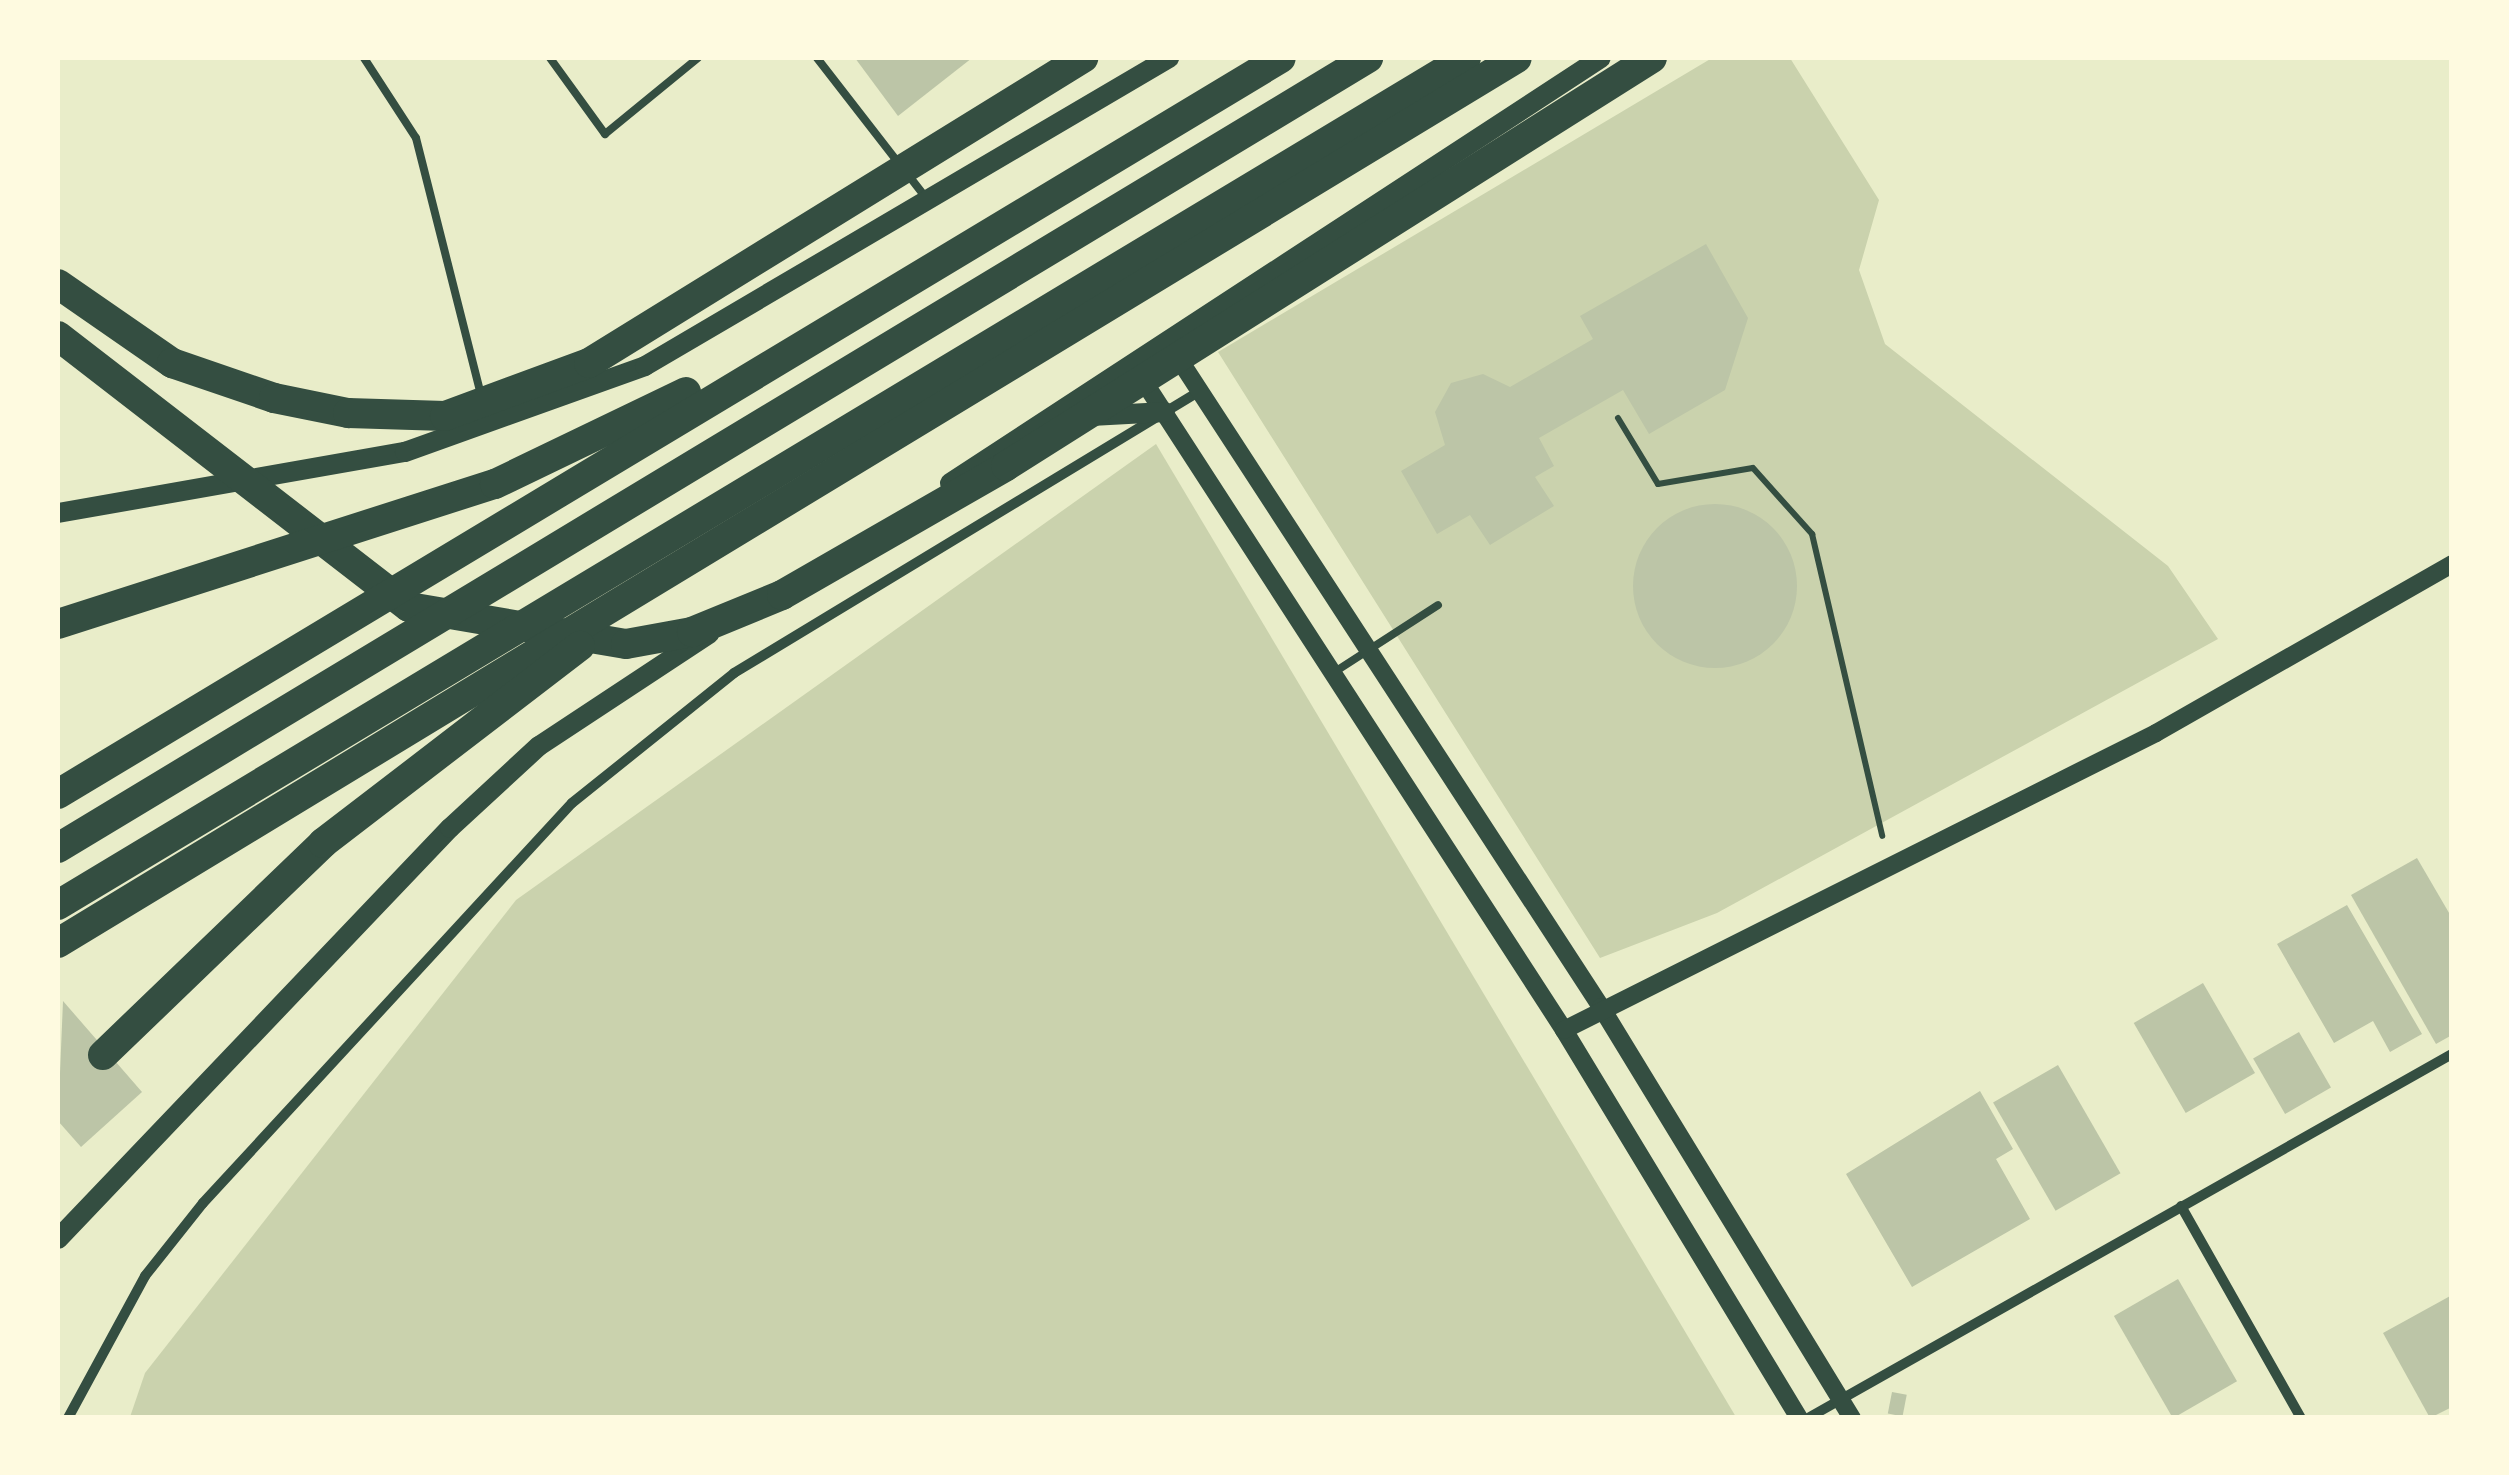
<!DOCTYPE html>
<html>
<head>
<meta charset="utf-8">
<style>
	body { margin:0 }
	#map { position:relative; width:2509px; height:1475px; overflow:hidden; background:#e9edc9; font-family:"Noto Sans",sans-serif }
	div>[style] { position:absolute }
	.green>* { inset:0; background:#cad2ad }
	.building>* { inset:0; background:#bcc5a7; transform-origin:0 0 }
	.round { border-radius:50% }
	.path>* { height:6px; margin:-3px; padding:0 3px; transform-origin:3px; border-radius:3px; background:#344e41 }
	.service>* { height:8px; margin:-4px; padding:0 4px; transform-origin:4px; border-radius:4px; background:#344e41 }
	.minor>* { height:10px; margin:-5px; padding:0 5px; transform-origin:5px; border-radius:5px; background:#344e41 }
	.tertiary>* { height:18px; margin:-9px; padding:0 9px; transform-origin:9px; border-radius:9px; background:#344e41 }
	.secondary>* { height:20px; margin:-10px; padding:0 10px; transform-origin:10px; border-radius:10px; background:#344e41 }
	.motorway>* { height:30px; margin:-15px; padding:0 15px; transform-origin:15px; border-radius:15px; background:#344e41 }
	span { translate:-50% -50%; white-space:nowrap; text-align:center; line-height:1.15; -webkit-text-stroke:8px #fefae0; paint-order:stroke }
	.frame { position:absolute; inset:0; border:60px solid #fefae0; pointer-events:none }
</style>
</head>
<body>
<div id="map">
	<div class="green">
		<i style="clip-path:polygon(1712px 58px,1790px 58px,1879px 200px,1859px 270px,1885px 344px,2168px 566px,2218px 639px,1717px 913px,1600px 958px,1218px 352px)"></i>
		<i style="clip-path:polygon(1156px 444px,1736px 1417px,130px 1417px,145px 1373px,516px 900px)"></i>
	</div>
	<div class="building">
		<i style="clip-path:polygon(855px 58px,972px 58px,898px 116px)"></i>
		<i style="clip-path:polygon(1706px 244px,1748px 318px,1725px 390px,1649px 434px,1623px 390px,1539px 438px,1554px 466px,1535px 477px,1554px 506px,1490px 545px,1470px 515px,1437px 534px,1401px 471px,1445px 445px,1435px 412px,1451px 383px,1483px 374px,1510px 387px,1593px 339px,1580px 316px)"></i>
		<i class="round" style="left:1633px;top:504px;width:164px;height:164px"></i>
		<i style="clip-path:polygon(2417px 858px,2452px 918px,2452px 1035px,2436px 1044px,2351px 895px)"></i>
		<i style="clip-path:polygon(2347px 905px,2422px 1034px,2390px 1052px,2373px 1021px,2334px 1043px,2277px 944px)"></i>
		<i style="left:2203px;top:983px;width:104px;height:80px;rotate:60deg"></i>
		<i style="clip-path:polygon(63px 1001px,142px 1092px,81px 1147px,58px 1121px)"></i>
		<i style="left:2299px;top:1032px;width:64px;height:53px;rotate:60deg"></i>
		<i style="left:2058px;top:1065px;width:125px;height:75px;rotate:60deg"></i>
		<i style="clip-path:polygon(1980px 1091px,2013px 1149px,1996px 1159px,2030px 1219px,1912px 1287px,1846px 1174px)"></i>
		<i style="left:2178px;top:1279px;width:118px;height:74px;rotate:60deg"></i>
		<i style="clip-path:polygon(2452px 1295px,2452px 1407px,2430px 1418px,2383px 1333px)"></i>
		<i style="left:1892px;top:1392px;width:15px;height:22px;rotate:11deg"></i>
	</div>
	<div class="path">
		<i style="left:1618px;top:418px;width:77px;rotate:58.8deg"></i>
		<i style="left:1658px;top:484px;width:96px;rotate:-9.6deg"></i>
		<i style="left:1753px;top:468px;width:89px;rotate:48.2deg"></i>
		<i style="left:1812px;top:534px;width:310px;rotate:76.9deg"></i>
	</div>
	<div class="service">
		<i style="left:364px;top:58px;width:95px;rotate:57deg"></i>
		<i style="left:416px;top:138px;width:264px;rotate:75.8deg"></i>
		<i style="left:550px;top:58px;width:94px;rotate:54.1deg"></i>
		<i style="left:605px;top:134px;width:120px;rotate:-39.3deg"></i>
		<i style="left:817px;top:58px;width:135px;rotate:52.2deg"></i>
		<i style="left:909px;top:176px;width:31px;rotate:52deg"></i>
		<i style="left:1333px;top:673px;width:125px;rotate:-32.9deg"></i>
	</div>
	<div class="minor">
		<i style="left:2181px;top:1206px;width:244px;rotate:60.5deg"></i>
		<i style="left:68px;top:1418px;width:162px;rotate:-61.5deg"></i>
		<i style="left:145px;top:1276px;width:93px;rotate:-51.5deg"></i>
		<i style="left:203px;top:1203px;width:544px;rotate:-47.31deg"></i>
		<i style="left:572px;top:803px;width:208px;rotate:-38.7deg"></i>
		<i style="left:734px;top:673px;width:545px;rotate:-31.18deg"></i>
		<i style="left:1808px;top:1418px;width:740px;rotate:-29.48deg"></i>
	</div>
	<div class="tertiary">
		<i style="left:1173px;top:350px;width:784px;rotate:56.92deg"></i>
		<i style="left:1601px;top:1007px;width:482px;rotate:58.6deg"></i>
		<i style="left:1139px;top:374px;width:782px;rotate:57.06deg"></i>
		<i style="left:1564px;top:1030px;width:454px;rotate:58.8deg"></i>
		<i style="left:1564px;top:1030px;width:662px;rotate:-26.64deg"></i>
		<i style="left:2156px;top:733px;width:341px;rotate:-29.7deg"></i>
	</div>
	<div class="secondary">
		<i style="left:1091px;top:416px;width:74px;rotate:-3.1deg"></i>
		<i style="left:950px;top:483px;width:777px;rotate:-33.14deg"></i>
		<i style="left:58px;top:513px;width:352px;rotate:-10deg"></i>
		<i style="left:405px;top:452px;width:255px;rotate:-19.7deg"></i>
		<i style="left:645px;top:366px;width:608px;rotate:-30.45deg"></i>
		<i style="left:58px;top:1239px;width:568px;rotate:-46.36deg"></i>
		<i style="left:450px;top:828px;width:121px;rotate:-42.7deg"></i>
		<i style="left:539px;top:746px;width:204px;rotate:-33.4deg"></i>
	</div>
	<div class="motorway">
		<i style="left:58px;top:284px;width:139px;rotate:34.7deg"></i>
		<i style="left:172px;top:363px;width:108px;rotate:18.9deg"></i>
		<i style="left:274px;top:398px;width:76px;rotate:11.5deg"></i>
		<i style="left:348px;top:413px;width:97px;rotate:1.8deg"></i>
		<i style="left:445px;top:416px;width:153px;rotate:-20.2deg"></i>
		<i style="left:589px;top:363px;width:581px;rotate:-31.69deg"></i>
		<i style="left:58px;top:336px;width:443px;rotate:37.7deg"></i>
		<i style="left:409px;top:607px;width:220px;rotate:9.7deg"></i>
		<i style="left:626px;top:644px;width:67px;rotate:-10.3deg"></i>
		<i style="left:692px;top:632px;width:97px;rotate:-22.3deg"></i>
		<i style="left:782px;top:595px;width:258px;rotate:-29.9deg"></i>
		<i style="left:1006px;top:466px;width:764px;rotate:-32.28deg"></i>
		<i style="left:58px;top:624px;width:459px;rotate:-17.8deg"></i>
		<i style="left:495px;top:484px;width:212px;rotate:-25.7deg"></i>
		<i style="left:58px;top:794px;width:1427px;rotate:-31.04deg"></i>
		<i style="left:58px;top:848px;width:1530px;rotate:-31.09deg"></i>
		<i style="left:58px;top:905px;width:1643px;rotate:-31.03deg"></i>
		<i style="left:58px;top:943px;width:1706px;rotate:-31.24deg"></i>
		<i style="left:103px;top:1055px;width:306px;rotate:-43.9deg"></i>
		<i style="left:323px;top:843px;width:324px;rotate:-37.5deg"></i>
	</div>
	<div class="frame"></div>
</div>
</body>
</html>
